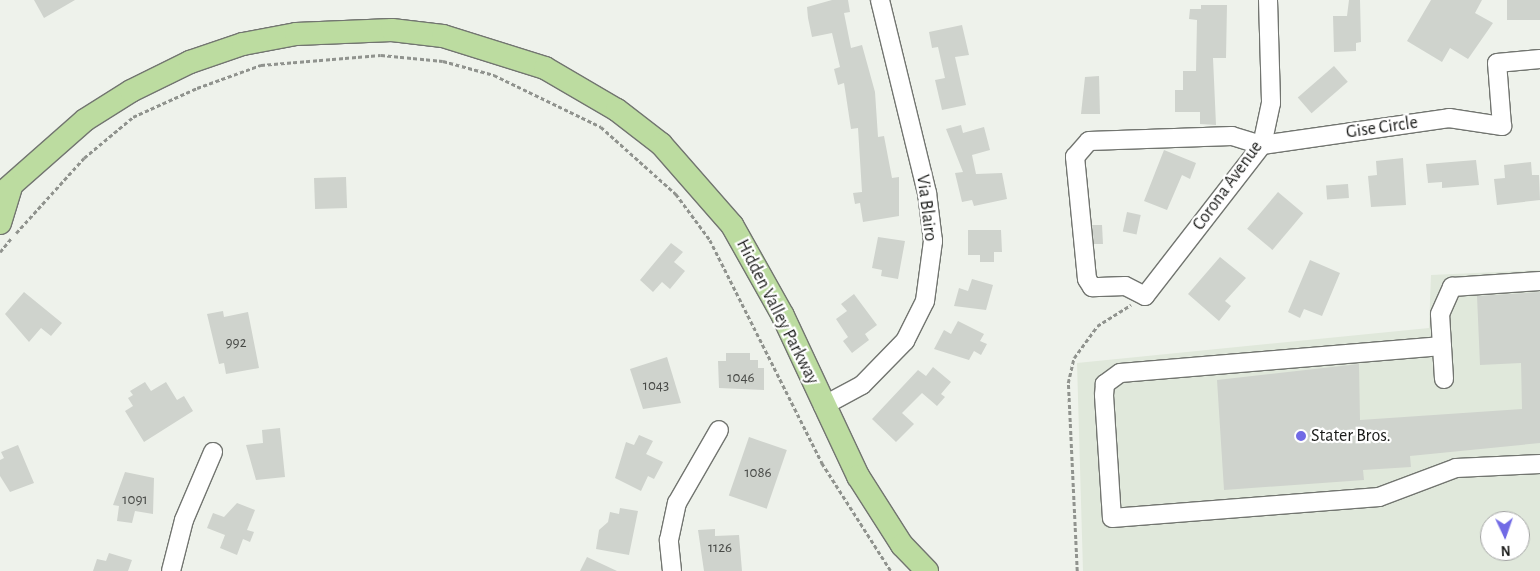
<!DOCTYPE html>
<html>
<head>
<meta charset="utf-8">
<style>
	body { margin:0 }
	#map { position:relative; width:1540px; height:571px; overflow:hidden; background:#eef2eb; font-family:"Alegreya Sans",sans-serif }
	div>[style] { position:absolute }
	.built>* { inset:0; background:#e0e8db }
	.building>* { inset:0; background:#cfd3cd; transform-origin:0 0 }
	.path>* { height:2.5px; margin-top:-1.25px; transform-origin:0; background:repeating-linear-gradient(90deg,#90938e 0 4px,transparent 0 6.5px) }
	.roads { filter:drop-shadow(1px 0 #727570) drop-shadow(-1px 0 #727570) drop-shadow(0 1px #727570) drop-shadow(0 -1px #727570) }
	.minor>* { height:18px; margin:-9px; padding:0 9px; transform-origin:9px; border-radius:9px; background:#fff }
	.major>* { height:22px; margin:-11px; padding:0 11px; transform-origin:11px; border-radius:11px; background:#bcdca0 }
	.dots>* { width:14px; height:14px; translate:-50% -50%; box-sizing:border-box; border:2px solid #fff; border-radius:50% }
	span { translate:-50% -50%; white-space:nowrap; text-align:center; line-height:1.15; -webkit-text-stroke:4.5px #fff; paint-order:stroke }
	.number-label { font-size:15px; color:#474946 }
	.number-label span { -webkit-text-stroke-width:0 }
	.street-label { font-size:18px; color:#1a1b19 }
	.poi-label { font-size:18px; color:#1a1b19 }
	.left { translate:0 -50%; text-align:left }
	.north { position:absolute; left:1480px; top:511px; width:50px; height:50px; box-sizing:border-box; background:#fff; border:1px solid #a3a4a3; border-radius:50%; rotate:177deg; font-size:14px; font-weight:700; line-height:20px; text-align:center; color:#1a1b19 }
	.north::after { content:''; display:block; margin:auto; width:18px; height:22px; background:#716ae5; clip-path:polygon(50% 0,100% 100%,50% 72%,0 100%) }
</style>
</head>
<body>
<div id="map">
	<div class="built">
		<i style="clip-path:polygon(evenodd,1540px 270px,1540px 571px,1083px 571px,1077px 363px,1429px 328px,1431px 275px,1540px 270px,1490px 521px,1520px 521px,1520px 551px,1490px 551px,1490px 521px)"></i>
	</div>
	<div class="building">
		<i style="clip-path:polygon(34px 0,75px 0,44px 18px)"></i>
		<i style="clip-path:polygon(832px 0,848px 0,850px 12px,844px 13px,851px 48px,862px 45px,875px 92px,878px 137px,884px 136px,892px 178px,899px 177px,899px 216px,863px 222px,860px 203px,855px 204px,853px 193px,862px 192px,858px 128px,851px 129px,844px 83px,838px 85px,834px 69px,840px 67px,832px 33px,812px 37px,808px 18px,807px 7px)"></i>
		<i style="clip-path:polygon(1349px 0,1360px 0,1361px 42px,1356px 43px,1356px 51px,1334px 52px,1333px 16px,1347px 16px)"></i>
		<i style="clip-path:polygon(1431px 0,1482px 0,1475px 13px,1493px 23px,1468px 59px,1450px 48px,1442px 62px,1407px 41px)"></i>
		<i style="left:1507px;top:0;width:33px;height:20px"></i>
		<i style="clip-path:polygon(1201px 5px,1227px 5px,1226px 58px,1213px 58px,1216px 125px,1200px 124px,1200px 112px,1175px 112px,1175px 90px,1183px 90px,1183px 71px,1196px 71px,1197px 20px,1189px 19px,1190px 9px,1201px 9px)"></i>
		<i style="clip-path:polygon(962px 25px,969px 55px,955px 57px,966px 105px,942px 110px,935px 80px,945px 78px,938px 47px,932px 48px,929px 32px)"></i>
		<i style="left:1334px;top:66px;width:21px;height:48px;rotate:49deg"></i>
		<i style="clip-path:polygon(1099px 76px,1100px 114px,1081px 114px,1085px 77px)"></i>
		<i style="clip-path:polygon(961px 125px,963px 133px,984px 127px,990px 150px,972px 155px,976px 174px,1002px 173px,1007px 199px,974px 206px,972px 200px,962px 202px,955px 173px,963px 172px,946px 129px)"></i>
		<i style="clip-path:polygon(1164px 150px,1196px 163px,1190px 179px,1182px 175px,1167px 210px,1144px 201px)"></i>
		<i style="clip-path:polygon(1403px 158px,1406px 205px,1371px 207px,1368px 176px,1377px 175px,1376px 161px)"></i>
		<i style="clip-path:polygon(1476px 160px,1479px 185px,1442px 188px,1442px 182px,1428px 183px,1426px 164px)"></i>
		<i style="clip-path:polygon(1531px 162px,1532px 175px,1539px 175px,1540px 200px,1497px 205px,1494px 179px,1505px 178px,1504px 165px)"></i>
		<i style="left:346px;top:177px;width:31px;height:32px;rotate:88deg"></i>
		<i style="left:1348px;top:184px;width:14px;height:22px;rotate:86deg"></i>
		<i style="left:1278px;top:192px;width:33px;height:48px;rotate:40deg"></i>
		<i style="left:1127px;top:212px;width:14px;height:20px;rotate:12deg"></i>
		<i style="clip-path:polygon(1092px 225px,1102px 225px,1103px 244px,1094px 244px)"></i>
		<i style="clip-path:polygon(968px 230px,1001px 230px,1002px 252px,994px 252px,994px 262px,980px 262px,980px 255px,968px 255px)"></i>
		<i style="clip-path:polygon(878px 237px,905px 241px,898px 279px,881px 276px,882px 270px,872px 268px)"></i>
		<i style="clip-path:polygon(671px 243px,683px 252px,674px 262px,685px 271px,670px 289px,662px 282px,653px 292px,640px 280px)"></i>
		<i style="clip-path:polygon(1220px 257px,1246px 278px,1225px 301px,1231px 306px,1219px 321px,1188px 294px)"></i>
		<i style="clip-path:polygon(1310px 260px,1340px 273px,1322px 316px,1304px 309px,1300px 318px,1288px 312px)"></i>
		<i style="clip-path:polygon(972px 279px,993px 285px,986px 310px,954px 306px,959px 288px,968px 291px)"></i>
		<i style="clip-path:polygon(24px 292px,62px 323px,51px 336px,41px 328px,29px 342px,5px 314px)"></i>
		<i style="clip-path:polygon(1540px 292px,1540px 443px,1410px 456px,1411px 467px,1363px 470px,1364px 480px,1224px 490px,1217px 380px,1359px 364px,1360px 420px,1522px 409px,1521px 363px,1480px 365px,1477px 296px)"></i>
		<i style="clip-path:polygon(854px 294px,877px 325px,865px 334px,869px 340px,852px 353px,843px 341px,848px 337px,836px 319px,847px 311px,841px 304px)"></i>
		<i style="clip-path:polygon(223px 311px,224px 317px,248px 312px,259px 368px,226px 374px,224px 363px,219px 364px,207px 314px)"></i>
		<i style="clip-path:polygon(958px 321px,984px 334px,980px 341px,987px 344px,981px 355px,974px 351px,969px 360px,934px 349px,944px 330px,951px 334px)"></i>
		<i style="clip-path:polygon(726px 353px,750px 353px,750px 360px,758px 360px,758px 368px,764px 368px,764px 390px,719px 388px,718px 361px,726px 361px)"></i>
		<i style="clip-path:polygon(667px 357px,681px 403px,643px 409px,630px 369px)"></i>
		<i style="clip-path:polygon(933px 367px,951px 382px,941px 394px,945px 397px,937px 406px,922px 393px,902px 413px,914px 424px,896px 442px,872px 419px,918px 370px,926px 376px)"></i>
		<i style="clip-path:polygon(145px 382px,151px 391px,166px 382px,177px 400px,184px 396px,193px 411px,144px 442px,125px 411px,133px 406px,128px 398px,133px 395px,130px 391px)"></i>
		<i style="clip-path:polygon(280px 428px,285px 477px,256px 480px,246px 445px,263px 443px,262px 430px)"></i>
		<i style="clip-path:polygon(639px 435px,653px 441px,646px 454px,663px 462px,654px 479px,648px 476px,641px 491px,615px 478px,626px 442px,634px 445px)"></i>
		<i style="left:749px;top:437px;width:40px;height:62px;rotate:19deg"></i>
		<i style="clip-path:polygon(18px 445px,34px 483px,10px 492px,0 476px,0 460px,4px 458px,1px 452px)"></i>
		<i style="clip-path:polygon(125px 472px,154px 478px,153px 514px,135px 511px,132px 523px,117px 521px,119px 506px,113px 505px)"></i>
		<i style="clip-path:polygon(237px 503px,255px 510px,247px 530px,254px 532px,250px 542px,243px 539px,237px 555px,220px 548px,225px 535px,207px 528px,213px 513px,224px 517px)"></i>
		<i style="clip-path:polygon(620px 508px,638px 511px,629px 555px,596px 549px,599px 530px,608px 522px,610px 512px,619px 514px)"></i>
		<i style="clip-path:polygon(715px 529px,715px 536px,739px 535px,742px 571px,704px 571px,698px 530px)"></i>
		<i style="clip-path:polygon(109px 553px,132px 560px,128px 571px,93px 571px,97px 559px,106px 561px)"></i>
		<i style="clip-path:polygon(587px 557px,617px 571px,580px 571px)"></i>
	</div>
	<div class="path">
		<i style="left:16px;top:233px;width:101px;rotate:-47.8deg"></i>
		<i style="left:84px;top:158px;width:64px;rotate:-39.9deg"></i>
		<i style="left:133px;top:117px;width:70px;rotate:-24.4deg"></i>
		<i style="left:197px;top:88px;width:68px;rotate:-19.8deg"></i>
		<i style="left:261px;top:65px;width:120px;rotate:-4.8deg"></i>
		<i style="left:381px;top:55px;width:62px;rotate:5.5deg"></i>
		<i style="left:443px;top:61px;width:53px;rotate:15.4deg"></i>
		<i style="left:494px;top:75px;width:119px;rotate:25.9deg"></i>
		<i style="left:601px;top:127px;width:101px;rotate:41.8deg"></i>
		<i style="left:676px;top:194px;width:57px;rotate:53.5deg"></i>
		<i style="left:710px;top:240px;width:250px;rotate:63.3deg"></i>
		<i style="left:822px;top:463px;width:128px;rotate:57.4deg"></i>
		<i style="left:0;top:252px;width:19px;rotate:-51deg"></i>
		<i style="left:1077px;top:571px;width:188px;rotate:-92.7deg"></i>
		<i style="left:1068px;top:383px;width:26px;rotate:-77deg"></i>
		<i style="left:1074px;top:358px;width:39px;rotate:-54deg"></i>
		<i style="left:1097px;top:326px;width:40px;rotate:-32deg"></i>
	</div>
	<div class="roads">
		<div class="minor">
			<i style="left:1268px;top:0;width:103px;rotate:88.3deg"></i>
			<i style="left:1271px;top:103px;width:43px;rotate:102.1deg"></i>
			<i style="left:1262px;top:145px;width:191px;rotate:127.8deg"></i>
			<i style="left:1145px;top:296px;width:22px;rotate:-153deg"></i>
			<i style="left:1125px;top:286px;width:33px;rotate:178deg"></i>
			<i style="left:1092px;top:287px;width:9px;rotate:-122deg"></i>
			<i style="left:1087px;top:279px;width:123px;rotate:-95.6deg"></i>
			<i style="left:1075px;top:157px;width:21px;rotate:-49deg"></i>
			<i style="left:1089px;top:141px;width:143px;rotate:-2deg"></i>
			<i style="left:1232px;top:136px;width:31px;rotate:17deg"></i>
			<i style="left:1262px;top:145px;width:189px;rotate:-8.2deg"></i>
			<i style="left:1449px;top:118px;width:54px;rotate:8.6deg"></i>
			<i style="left:1502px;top:126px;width:63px;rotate:-94.5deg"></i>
			<i style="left:1497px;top:63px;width:43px;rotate:-5.3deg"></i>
			<i style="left:1442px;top:346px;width:323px;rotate:175.2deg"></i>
			<i style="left:1120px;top:373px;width:19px;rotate:144deg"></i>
			<i style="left:1105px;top:384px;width:11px;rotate:95deg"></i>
			<i style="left:1104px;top:395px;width:123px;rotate:86.3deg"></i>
			<i style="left:1112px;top:518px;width:268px;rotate:-4.5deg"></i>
			<i style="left:1379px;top:497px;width:82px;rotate:-20.6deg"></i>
			<i style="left:1456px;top:468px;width:84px;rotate:-2.7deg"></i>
			<i style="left:1444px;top:379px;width:65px;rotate:-93.5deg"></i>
			<i style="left:1440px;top:314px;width:30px;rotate:-66deg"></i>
			<i style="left:1452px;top:287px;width:88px;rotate:-3.9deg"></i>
			<i style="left:823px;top:406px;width:44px;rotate:-28.3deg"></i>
			<i style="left:862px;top:385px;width:62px;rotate:-45.7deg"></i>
			<i style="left:905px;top:341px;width:45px;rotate:-63.4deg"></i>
			<i style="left:925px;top:301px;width:61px;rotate:-82.4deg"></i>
			<i style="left:933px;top:241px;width:48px;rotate:-97.1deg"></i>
			<i style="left:927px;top:193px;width:199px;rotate:-103.7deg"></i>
			<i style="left:171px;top:571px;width:53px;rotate:-75.7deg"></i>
			<i style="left:184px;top:520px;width:74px;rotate:-66.9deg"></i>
			<i style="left:672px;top:571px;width:31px;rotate:-96deg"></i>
			<i style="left:669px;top:540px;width:38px;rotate:-78deg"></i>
			<i style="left:677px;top:503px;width:84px;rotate:-60.1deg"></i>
		</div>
		<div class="major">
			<i style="left:0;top:195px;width:113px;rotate:-41.4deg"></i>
			<i style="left:85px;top:120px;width:54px;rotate:-32.2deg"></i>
			<i style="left:131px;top:91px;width:66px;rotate:-26.2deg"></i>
			<i style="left:190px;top:62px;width:56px;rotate:-18.8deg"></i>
			<i style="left:243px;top:44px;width:54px;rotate:-10.7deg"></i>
			<i style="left:296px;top:34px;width:96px;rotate:-2.4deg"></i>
			<i style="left:392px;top:30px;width:51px;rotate:6.7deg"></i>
			<i style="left:443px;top:36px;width:107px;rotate:17.4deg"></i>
			<i style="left:545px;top:68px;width:83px;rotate:30.3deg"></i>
			<i style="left:617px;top:110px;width:56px;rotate:37.7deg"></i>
			<i style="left:661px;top:144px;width:108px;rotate:48.8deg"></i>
			<i style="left:732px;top:225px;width:104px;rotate:60.7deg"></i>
			<i style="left:783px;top:316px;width:177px;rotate:64.9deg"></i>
			<i style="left:858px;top:476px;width:82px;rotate:57.5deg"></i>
			<i style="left:902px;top:545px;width:36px;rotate:46deg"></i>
			<i style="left:0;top:223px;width:37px;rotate:-73deg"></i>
		</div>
	</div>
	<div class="dots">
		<i style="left:1301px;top:436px;background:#716ae5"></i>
	</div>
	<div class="number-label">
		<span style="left:236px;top:343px">992</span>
		<span style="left:741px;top:378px">1046</span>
		<span style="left:656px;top:386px">1043</span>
		<span style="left:758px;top:473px">1086</span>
		<span style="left:135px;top:500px">1091</span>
		<span style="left:720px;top:548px">1126</span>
	</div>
	<div class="street-label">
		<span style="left:1382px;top:128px;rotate:-8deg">Gise Circle</span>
		<span style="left:1228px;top:186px;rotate:-54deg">Corona Avenue</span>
		<span style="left:926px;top:208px;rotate:83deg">Via Blairo</span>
		<span style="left:777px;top:312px;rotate:63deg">Hidden Valley Parkway</span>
	</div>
	<div class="poi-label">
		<span class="left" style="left:1311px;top:436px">Stater Bros.</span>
	</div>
	<div class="north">N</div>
</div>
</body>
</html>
